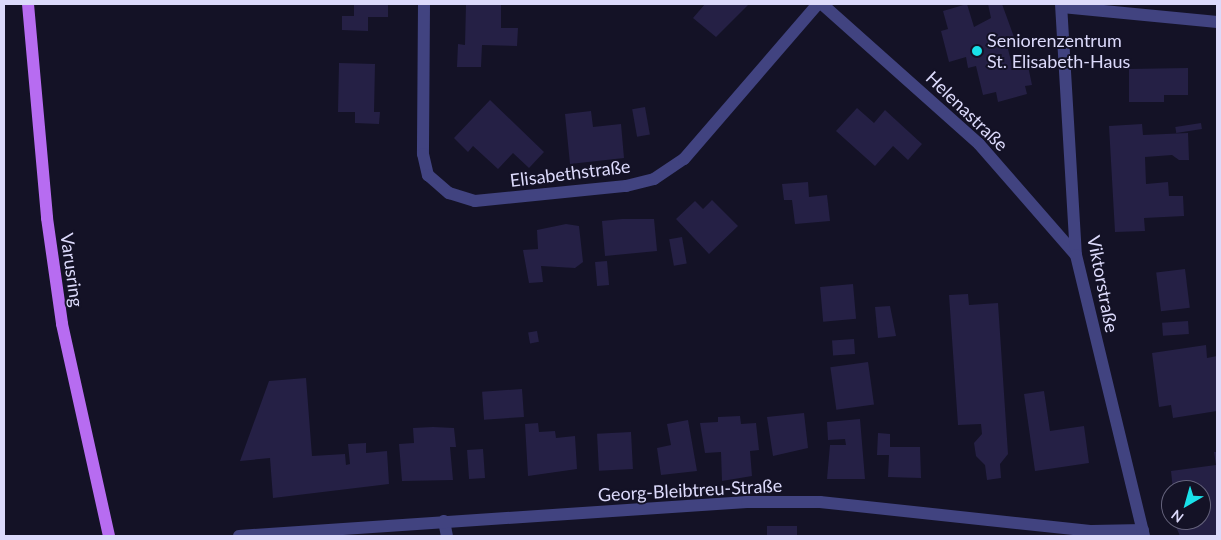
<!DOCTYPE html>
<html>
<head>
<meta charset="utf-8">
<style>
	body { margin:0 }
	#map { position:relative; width:1221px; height:540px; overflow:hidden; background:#141226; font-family:Lato,sans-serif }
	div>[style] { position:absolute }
	.building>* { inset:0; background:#252045; transform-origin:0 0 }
	.minor>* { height:12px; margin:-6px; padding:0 6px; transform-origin:6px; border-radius:6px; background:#414380 }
	.tertiary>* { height:12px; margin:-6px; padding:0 6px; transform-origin:6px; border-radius:6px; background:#414380 }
	.primary>* { height:12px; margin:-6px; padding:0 6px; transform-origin:6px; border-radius:6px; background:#b76cf1 }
	.dots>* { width:14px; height:14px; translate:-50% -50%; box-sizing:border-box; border:2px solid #141226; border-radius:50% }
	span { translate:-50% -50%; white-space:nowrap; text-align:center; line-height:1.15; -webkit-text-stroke:4px #141226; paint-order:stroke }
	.poi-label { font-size:18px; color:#dcdafb }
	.left { translate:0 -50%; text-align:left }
	.street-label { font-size:18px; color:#dcdafb }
	.frame { position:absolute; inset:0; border:5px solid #dcdafb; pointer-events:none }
	.north { position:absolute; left:1161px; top:480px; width:50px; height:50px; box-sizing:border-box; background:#141226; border:1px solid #64627b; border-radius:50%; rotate:218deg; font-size:14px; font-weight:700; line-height:20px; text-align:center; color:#dcdafb }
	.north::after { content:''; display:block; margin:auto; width:18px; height:22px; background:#19e1e9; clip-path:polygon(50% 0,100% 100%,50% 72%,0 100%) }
</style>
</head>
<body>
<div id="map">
	<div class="building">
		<i style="clip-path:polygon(354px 4px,388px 4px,388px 17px,368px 17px,368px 31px,342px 30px,342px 16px,354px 16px)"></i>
		<i style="clip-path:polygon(466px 4px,501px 4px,501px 28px,518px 28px,517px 46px,482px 45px,481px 67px,457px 67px,458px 44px,465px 45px)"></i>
		<i style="clip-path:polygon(705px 4px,749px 4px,716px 37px,693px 18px)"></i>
		<i style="clip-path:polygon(967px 4px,974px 27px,991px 18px,988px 4px,1002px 4px,1014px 37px,1007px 45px,1013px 69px,1028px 66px,1032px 85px,1025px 86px,1027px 94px,998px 102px,996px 92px,983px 95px,976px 66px,968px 68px,966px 57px,949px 62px,941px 31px,948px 29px,943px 11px)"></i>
		<i style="clip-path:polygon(339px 63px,375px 64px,374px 112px,380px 112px,379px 124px,355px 123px,355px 112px,338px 112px)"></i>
		<i style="clip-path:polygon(1188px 68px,1188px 95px,1164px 95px,1164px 102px,1129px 102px,1129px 69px)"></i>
		<i style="clip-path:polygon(490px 100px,544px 152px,529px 168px,513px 153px,498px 169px,473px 146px,468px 152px,454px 138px)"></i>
		<i style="left:645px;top:107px;width:28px;height:13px;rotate:80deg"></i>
		<i style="clip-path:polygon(857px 108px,874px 123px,885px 110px,922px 144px,908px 160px,893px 146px,875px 166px,836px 131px)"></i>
		<i style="clip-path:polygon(591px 111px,593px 127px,621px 124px,624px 158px,570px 164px,565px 114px)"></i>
		<i style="left:1201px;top:123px;width:6px;height:26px;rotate:81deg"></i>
		<i style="clip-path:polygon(1142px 124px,1143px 135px,1188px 133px,1189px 160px,1179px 160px,1172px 155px,1145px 157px,1146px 184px,1168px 182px,1169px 196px,1183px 196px,1184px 216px,1144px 218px,1145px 231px,1115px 232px,1109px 126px)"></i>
		<i style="clip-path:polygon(808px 182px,809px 197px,827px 195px,830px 221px,795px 224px,792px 200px,784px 200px,782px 184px)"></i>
		<i style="clip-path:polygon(712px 200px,738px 226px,709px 254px,676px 219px,695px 201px,703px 209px)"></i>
		<i style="clip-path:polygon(622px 219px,654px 219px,657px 251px,605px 256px,602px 221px)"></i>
		<i style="clip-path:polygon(566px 224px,579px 226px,583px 262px,575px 268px,541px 266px,543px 282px,529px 283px,523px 250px,538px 249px,537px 230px)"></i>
		<i style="left:682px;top:237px;width:27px;height:13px;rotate:80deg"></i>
		<i style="left:607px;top:261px;width:24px;height:12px;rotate:85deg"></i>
		<i style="left:1185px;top:269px;width:39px;height:29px;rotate:83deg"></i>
		<i style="left:853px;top:284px;width:35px;height:33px;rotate:85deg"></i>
		<i style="clip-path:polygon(968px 294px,969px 305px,998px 303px,1008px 454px,1000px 464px,1001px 478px,987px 480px,985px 465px,976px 456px,974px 443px,982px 434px,981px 424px,958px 425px,949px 295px)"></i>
		<i style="clip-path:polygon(890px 306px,896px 336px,878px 338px,875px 307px)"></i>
		<i style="left:1188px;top:321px;width:13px;height:26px;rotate:86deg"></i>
		<i style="left:537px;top:331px;width:11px;height:9px;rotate:80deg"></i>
		<i style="left:854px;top:339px;width:15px;height:22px;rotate:86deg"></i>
		<i style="clip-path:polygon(1206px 345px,1207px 358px,1217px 356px,1217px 411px,1173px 418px,1171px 405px,1159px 407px,1152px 353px)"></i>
		<i style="left:868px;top:362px;width:43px;height:38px;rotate:82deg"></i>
		<i style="clip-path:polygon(306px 378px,312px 456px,345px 454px,346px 465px,350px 464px,348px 444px,366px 443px,366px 453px,387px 451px,389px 484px,273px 498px,270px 458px,240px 461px,269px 381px)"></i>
		<i style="left:522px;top:389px;width:28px;height:40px;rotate:86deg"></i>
		<i style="clip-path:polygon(1044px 391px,1050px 431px,1084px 426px,1089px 463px,1035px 471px,1024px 394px)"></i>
		<i style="clip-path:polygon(804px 413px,808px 448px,773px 456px,767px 417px)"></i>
		<i style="clip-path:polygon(740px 416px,741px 424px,756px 423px,759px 450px,750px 451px,752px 476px,722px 481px,721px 452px,705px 453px,700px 423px,718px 422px,718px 417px)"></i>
		<i style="clip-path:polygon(860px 419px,865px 479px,827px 479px,830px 445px,846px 445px,845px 439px,828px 440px,827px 422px)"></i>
		<i style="clip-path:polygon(688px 420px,697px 471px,661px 475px,657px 448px,671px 445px,667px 424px)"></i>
		<i style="clip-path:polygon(538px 423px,539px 432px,555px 431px,556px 438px,575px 436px,577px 469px,528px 476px,525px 424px)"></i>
		<i style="clip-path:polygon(433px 427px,454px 428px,456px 447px,450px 447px,453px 480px,402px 481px,399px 444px,414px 443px,413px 428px)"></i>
		<i style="left:631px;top:432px;width:37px;height:34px;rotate:87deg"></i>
		<i style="clip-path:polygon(878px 433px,890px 434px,890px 447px,920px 447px,921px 478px,888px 477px,889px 455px,877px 455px)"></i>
		<i style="left:483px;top:449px;width:29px;height:16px;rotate:86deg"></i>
		<i style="clip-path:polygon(1214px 452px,1217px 452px,1217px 536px,1180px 536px,1173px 520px,1201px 520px,1201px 490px,1173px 490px,1171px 471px,1216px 465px)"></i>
		<i style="left:797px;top:526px;width:10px;height:30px;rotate:90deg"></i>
	</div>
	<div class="minor">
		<i style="left:424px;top:4px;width:150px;rotate:90.4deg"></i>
		<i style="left:423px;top:154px;width:22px;rotate:77deg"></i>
		<i style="left:428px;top:175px;width:28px;rotate:41deg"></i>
		<i style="left:449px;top:193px;width:27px;rotate:17deg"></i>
		<i style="left:475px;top:201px;width:152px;rotate:-5.7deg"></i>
		<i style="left:626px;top:186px;width:29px;rotate:-14deg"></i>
		<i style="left:654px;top:179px;width:36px;rotate:-34deg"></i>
		<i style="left:684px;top:159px;width:205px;rotate:-49.2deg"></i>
		<i style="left:822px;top:4px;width:210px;rotate:41.7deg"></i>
		<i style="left:979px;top:144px;width:147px;rotate:48.9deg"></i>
		<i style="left:1062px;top:7px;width:156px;rotate:5.5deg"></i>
		<i style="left:444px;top:521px;width:15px;rotate:79deg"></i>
		<i style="left:239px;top:536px;width:509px;rotate:-3.83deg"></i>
		<i style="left:747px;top:502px;width:73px"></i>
		<i style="left:820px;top:502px;width:274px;rotate:6.1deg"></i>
		<i style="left:1092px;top:531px;width:51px;rotate:-1.1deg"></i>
	</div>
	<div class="tertiary">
		<i style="left:1061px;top:4px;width:251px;rotate:86.6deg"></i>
		<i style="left:1076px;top:255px;width:289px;rotate:76.4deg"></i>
	</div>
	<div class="primary">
		<i style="left:28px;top:4px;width:215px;rotate:84.9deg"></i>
		<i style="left:47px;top:218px;width:107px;rotate:81.9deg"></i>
		<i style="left:62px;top:324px;width:217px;rotate:77.5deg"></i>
	</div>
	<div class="dots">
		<i style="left:977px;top:51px;background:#19e1e9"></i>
	</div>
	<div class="poi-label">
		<span class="left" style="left:987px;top:51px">Seniorenzentrum<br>St. Elisabeth-Haus</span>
	</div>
	<div class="street-label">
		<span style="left:967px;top:111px;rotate:44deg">Helenastraße</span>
		<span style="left:570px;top:173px;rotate:-7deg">Elisabethstraße</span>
		<span style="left:72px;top:270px;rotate:82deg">Varusring</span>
		<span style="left:1103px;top:284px;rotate:79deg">Viktorstraße</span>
		<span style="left:690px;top:490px;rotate:-3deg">Georg-Bleibtreu-Straße</span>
	</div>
	<div class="frame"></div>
	<div class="north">N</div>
</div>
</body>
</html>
